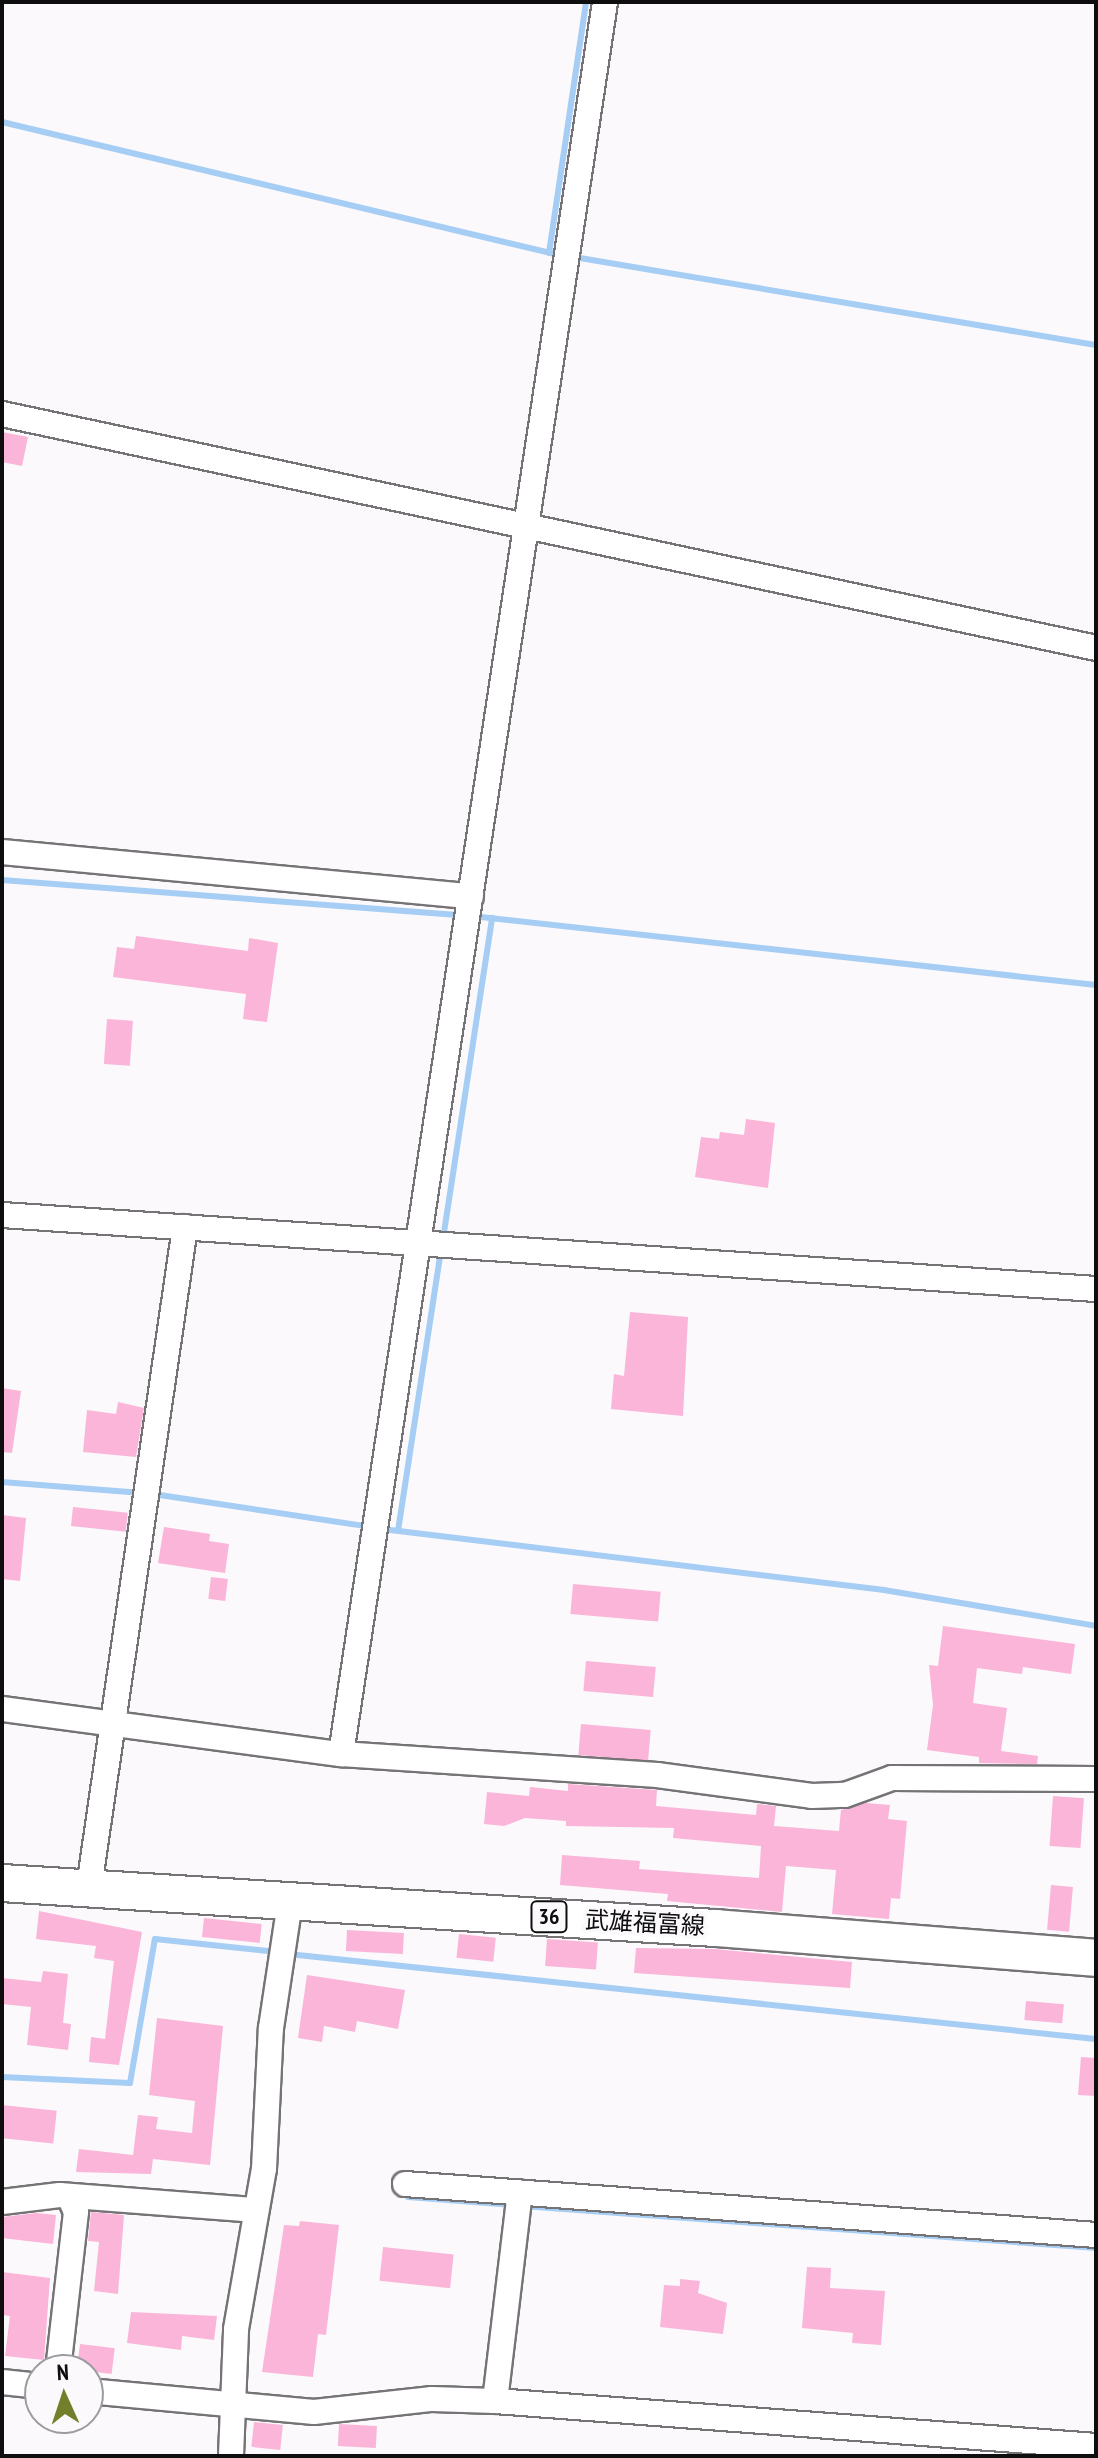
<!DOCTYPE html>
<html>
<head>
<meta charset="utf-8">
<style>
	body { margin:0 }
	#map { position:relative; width:1098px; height:2458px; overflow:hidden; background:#fbf9fc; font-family:"PT Sans Narrow","Noto Sans JP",sans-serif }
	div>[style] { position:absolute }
	.stream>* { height:6px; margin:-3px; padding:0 3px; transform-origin:3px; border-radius:3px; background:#a6cdf4 }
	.building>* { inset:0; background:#fab5d9; transform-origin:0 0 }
	.roads { filter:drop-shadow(2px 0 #757376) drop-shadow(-2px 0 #757376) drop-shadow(0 2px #757376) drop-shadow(0 -2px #757376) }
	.minor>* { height:24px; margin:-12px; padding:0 12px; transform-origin:12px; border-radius:12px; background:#fff }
	.primary>* { height:36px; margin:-18px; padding:0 18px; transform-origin:18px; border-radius:18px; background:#fff }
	span { translate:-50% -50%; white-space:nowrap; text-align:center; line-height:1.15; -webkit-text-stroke:7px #fbf9fc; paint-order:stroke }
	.shield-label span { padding:2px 6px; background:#fbf9fc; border:2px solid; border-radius:6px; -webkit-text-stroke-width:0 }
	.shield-label { font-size:22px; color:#0e0e0f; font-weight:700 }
	.street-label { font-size:24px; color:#0e0e0f }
	.frame { position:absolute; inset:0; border:4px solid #0e0e0f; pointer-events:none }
	.north { position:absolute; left:24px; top:2354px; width:80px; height:80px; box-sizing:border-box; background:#fbf9fc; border:2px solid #9c9b9d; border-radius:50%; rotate:357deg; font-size:22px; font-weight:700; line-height:32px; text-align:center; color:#0e0e0f }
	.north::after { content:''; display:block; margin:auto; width:28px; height:36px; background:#747f2b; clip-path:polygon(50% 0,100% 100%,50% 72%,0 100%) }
</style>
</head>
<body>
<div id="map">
	<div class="stream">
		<i style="left:2px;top:122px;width:577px;rotate:13.43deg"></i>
		<i style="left:549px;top:253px;width:254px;rotate:-81.6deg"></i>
		<i style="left:574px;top:257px;width:529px;rotate:9.57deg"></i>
		<i style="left:2px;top:880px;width:460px;rotate:4.4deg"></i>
		<i style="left:472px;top:916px;width:628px;rotate:6.31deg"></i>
		<i style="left:443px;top:1239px;width:325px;rotate:-81.3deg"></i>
		<i style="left:2px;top:1482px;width:140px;rotate:4.5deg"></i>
		<i style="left:153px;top:1494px;width:220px;rotate:8.6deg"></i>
		<i style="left:382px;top:1529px;width:506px;rotate:6.93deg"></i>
		<i style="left:884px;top:1590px;width:215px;rotate:9.6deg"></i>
		<i style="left:398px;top:1531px;width:284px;rotate:-81.3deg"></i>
		<i style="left:288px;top:1954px;width:812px;rotate:6.01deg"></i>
		<i style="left:2px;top:2077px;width:128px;rotate:2.7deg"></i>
		<i style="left:130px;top:2083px;width:146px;rotate:-80.2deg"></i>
		<i style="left:155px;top:1939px;width:123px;rotate:6.1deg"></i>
		<i style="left:408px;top:2197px;width:104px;rotate:4.4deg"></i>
		<i style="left:523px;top:2206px;width:575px;rotate:4.19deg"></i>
	</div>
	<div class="building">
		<i style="clip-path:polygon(2px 432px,28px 437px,22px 466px,2px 462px)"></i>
		<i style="clip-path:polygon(136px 936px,248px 951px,249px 938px,278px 943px,267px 1022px,243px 1019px,246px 994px,113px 977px,117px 947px,134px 949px)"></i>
		<i style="left:107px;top:1019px;width:26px;height:45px;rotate:4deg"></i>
		<i style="clip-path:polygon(746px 1119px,775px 1123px,768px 1188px,695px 1177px,701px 1137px,719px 1139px,720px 1132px,744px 1135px)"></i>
		<i style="clip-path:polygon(630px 1312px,688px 1317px,683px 1416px,611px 1409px,614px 1374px,624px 1376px)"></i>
		<i style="clip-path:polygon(2px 1388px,21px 1391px,12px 1453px,2px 1452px)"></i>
		<i style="clip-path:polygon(118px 1402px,144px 1408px,136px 1457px,83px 1452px,87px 1410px,116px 1414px)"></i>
		<i style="left:73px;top:1507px;width:55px;height:19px;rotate:6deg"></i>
		<i style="clip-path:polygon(2px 1515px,26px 1518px,20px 1581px,2px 1579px)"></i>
		<i style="clip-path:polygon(164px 1527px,210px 1534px,209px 1541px,229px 1544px,225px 1573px,158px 1563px)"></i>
		<i style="left:211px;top:1577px;width:17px;height:22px;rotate:7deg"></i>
		<i style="left:573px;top:1584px;width:88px;height:30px;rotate:5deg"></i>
		<i style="clip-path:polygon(943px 1626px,1075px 1644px,1071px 1674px,1023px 1667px,1022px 1674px,977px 1668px,973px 1703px,1007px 1708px,1001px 1751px,1038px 1756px,1037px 1764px,979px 1763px,979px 1757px,927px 1750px,933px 1705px,929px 1665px,938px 1666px)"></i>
		<i style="left:586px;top:1661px;width:70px;height:30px;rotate:5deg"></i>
		<i style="left:581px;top:1724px;width:70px;height:31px;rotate:5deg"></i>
		<i style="clip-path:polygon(568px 1784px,657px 1790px,656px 1806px,756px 1815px,757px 1804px,776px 1806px,774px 1826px,839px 1831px,841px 1810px,866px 1803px,890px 1805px,888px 1819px,907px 1821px,900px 1899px,891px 1898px,889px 1919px,832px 1914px,836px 1870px,786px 1866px,782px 1912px,667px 1901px,668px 1894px,560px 1885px,562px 1855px,640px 1861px,639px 1869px,759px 1878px,761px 1846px,673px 1838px,674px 1828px,566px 1826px,566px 1821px,525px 1818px,504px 1826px,484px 1824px,487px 1792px,529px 1796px,530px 1787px,568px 1791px)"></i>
		<i style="left:1053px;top:1796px;width:31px;height:50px;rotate:4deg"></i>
		<i style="left:1051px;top:1885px;width:22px;height:45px;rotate:5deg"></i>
		<i style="clip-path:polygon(39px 1911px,142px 1932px,119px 2065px,89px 2062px,91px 2037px,105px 2039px,114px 1961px,94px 1958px,96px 1946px,36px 1939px)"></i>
		<i style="left:204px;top:1918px;width:58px;height:19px;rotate:6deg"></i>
		<i style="left:347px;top:1930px;width:57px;height:21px;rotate:3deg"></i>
		<i style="left:459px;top:1934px;width:37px;height:24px;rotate:6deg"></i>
		<i style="left:547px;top:1939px;width:51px;height:27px;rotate:4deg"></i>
		<i style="clip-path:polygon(636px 1948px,715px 1949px,852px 1962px,850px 1988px,634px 1973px)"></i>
		<i style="clip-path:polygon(43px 1971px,68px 1974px,63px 2023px,71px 2024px,68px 2050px,27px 2045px,31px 2007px,2px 2004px,2px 1978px,41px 1982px)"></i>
		<i style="clip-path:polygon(307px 1975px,405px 1990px,398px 2029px,357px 2021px,355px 2032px,324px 2026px,322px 2042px,298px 2038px)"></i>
		<i style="left:1026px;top:2001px;width:38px;height:19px;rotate:5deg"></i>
		<i style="clip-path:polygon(157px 2018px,223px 2026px,210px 2165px,153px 2159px,151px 2174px,76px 2172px,79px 2149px,133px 2155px,138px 2115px,158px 2117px,156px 2129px,192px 2133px,195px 2101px,149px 2095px)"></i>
		<i style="clip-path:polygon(1081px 2057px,1096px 2058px,1096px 2096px,1078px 2095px)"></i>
		<i style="left:2px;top:2105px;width:55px;height:33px;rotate:6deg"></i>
		<i style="clip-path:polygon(91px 2212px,124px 2215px,118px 2294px,94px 2291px,99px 2242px,88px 2241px)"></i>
		<i style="clip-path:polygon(37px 2213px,56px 2215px,53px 2244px,2px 2238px,2px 2217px)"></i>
		<i style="clip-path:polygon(300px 2221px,339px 2225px,326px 2335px,318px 2334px,313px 2377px,262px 2372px,284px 2225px,299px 2226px)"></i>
		<i style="left:383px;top:2247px;width:71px;height:34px;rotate:6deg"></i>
		<i style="clip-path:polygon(807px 2267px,831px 2268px,830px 2288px,885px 2291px,881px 2345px,852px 2343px,853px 2333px,802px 2328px)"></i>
		<i style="clip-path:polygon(2px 2272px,50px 2278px,44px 2360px,5px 2356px,10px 2316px,2px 2315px)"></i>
		<i style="clip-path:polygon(680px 2279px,700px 2281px,698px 2293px,727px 2303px,723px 2334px,660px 2327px,664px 2285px,680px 2286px)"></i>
		<i style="clip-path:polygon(131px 2312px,217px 2316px,214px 2340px,182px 2336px,181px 2350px,127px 2343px)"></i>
		<i style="left:80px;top:2344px;width:35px;height:26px;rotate:7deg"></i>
		<i style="left:254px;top:2422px;width:29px;height:25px;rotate:6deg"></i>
		<i style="left:339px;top:2424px;width:38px;height:22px;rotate:3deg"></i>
	</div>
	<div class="roads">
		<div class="minor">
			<i style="left:2px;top:414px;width:1119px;rotate:12.07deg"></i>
			<i style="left:2px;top:852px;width:471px;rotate:5.4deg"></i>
			<i style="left:2px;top:1215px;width:1096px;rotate:3.87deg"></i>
			<i style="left:2px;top:1709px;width:342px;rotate:7.6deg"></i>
			<i style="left:341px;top:1754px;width:317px;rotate:3.8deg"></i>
			<i style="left:657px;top:1775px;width:156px;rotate:7.7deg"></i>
			<i style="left:812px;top:1796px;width:33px;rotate:-2deg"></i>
			<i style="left:845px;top:1795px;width:50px;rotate:-19.9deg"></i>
			<i style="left:892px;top:1778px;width:204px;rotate:0.3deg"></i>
			<i style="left:341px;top:1754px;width:1772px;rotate:-81.43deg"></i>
			<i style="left:89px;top:1887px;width:667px;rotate:-81.72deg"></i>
			<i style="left:405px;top:2184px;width:693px;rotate:4.22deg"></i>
			<i style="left:2px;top:2202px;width:58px;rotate:-6.9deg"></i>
			<i style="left:60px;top:2195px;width:197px;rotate:4.4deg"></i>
			<i style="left:58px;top:2370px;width:159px;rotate:-83.5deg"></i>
			<i style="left:76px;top:2212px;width:17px;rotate:-114deg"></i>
			<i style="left:2px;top:2382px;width:38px;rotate:6deg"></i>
			<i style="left:88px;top:2391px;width:227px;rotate:5.3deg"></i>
			<i style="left:314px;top:2412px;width:119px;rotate:-6.3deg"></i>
			<i style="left:432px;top:2399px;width:63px;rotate:1.8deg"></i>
			<i style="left:495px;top:2401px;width:603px;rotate:4.28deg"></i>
			<i style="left:495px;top:2401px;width:210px;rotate:-83.2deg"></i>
			<i style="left:231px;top:2456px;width:127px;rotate:-87.7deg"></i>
			<i style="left:236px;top:2329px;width:162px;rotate:-80.1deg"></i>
			<i style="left:264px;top:2169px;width:141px;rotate:-87.2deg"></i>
			<i style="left:271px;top:2028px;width:127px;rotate:-81.4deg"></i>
		</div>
		<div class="primary">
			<i style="left:2px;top:1883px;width:715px;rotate:3.61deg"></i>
			<i style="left:716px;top:1928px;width:381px;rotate:4.5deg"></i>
		</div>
	</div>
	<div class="shield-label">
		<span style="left:549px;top:1917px">36</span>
	</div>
	<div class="street-label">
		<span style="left:645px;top:1923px;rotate:3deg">武雄福富線</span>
	</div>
	<div class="frame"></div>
	<div class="north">N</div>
</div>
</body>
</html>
